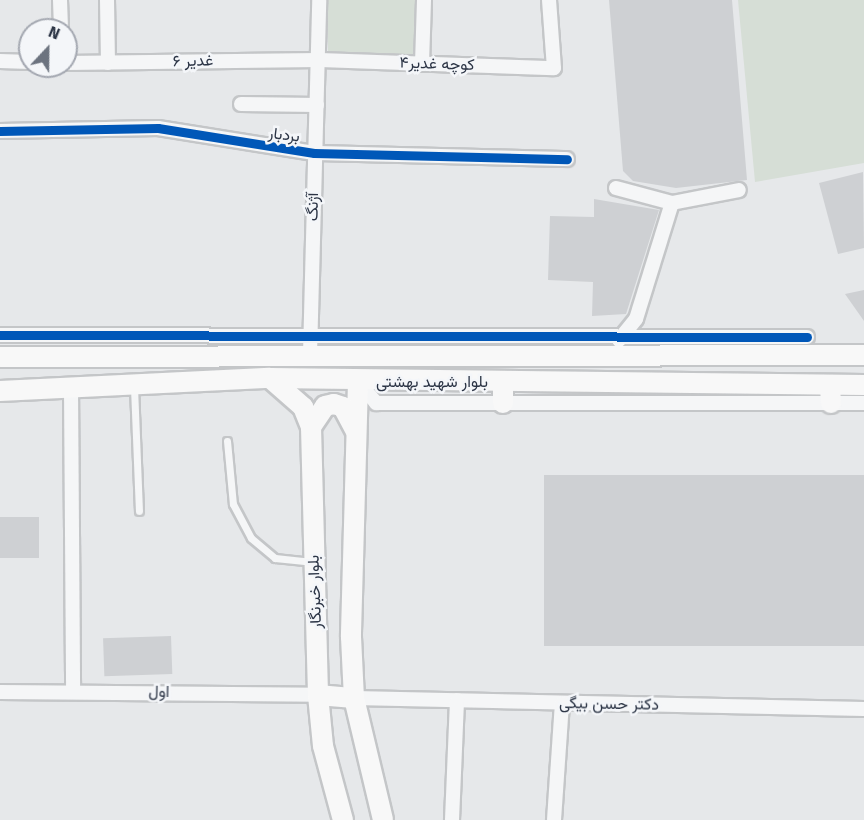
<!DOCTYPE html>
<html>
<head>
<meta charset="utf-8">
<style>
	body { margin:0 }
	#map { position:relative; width:864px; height:820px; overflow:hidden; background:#e6e8ea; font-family:"Fira Sans",Vazirmatn,sans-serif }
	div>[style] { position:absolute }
	.green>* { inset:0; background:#d6ded6; transform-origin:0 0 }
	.building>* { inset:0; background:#ced0d3; transform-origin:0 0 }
	.roads { filter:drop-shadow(2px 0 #c4c6c8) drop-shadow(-2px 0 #c4c6c8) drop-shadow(0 2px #c4c6c8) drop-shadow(0 -2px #c4c6c8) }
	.service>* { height:7px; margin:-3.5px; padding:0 3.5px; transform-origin:3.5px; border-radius:3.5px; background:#f5f6f7 }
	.minor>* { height:14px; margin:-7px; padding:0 7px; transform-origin:7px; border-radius:7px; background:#f5f6f7 }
	.secondary>* { height:20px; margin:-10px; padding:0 10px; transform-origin:10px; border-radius:10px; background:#f8f8f8 }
	.cycleway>* { height:9px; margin:-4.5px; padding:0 4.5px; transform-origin:4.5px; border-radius:4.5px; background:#0057b8 }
	span { translate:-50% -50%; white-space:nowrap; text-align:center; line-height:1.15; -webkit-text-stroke:5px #f4f6f9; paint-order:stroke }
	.street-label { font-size:16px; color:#2b3445 }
	.north { position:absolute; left:18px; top:18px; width:60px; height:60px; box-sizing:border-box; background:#f4f6f9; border:2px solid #a4a8b1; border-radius:50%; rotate:22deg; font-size:16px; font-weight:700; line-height:24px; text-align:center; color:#2b3445 }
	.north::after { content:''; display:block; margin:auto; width:21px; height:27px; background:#6c737f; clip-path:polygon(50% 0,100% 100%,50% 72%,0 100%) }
</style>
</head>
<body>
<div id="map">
	<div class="green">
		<div style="left:328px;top:0;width:89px;height:57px"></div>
		<div style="clip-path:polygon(738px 0,864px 0,864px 163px,755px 182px)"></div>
	</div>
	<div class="building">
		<div style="clip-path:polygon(609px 0,732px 0,747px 180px,676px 188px,633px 181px,623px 171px)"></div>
		<div style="clip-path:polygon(863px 172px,864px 248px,838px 254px,819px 183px)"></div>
		<div style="clip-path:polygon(594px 199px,659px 210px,626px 314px,592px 316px,593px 282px,548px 280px,550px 216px,594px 217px)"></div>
		<div style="clip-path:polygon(864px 290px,864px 321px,845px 294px)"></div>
		<div style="left:544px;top:475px;width:320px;height:171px"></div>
		<div style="left:0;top:517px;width:39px;height:41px"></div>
		<div style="left:171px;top:636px;width:38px;height:68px;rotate:88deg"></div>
	</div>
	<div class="roads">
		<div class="service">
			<div style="left:134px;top:387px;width:124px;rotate:87.7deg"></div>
			<div style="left:227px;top:441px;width:63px;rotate:84.6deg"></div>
			<div style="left:233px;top:504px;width:38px;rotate:62deg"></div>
			<div style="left:251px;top:538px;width:31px;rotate:40deg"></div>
			<div style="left:275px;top:558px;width:37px;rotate:6deg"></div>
		</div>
		<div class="minor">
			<div style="left:60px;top:0;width:30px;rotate:88deg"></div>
			<div style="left:107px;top:0;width:63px;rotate:89.1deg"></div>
			<div style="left:0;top:61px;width:30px;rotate:2deg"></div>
			<div style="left:66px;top:63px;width:254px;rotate:-0.7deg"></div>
			<div style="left:320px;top:60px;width:234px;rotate:2deg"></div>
			<div style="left:554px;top:68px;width:68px;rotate:-94.2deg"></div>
			<div style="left:422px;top:64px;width:64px;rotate:-88.2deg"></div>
			<div style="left:241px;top:104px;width:76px;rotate:0.8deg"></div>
			<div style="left:0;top:131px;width:158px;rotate:-1.1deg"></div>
			<div style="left:158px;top:128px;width:158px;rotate:9.1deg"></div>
			<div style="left:314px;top:153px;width:253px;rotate:1.4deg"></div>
			<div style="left:616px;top:188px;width:58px;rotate:15deg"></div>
			<div style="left:672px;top:203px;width:68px;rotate:-11deg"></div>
			<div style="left:0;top:335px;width:807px;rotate:0.14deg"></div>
			<div style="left:619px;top:340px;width:27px;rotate:-51deg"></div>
			<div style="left:636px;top:319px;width:121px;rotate:-72.8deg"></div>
			<div style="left:310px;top:354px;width:354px;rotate:-88.5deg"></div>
			<div style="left:358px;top:382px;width:28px;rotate:49deg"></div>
			<div style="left:376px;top:403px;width:488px"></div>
			<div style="left:71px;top:388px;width:302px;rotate:89.6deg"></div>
			<div style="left:0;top:692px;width:318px;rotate:0.5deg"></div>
			<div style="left:354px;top:698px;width:510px;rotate:1.24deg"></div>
			<div style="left:452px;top:820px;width:120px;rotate:-87.6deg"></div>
			<div style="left:554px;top:820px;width:117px;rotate:-86.1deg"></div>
		</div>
		<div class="secondary">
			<div style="left:0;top:357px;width:864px;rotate:-0.13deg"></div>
			<div style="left:270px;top:378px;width:44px;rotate:41.3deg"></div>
			<div style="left:303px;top:407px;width:22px;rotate:68deg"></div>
			<div style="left:311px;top:427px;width:268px;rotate:88.5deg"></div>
			<div style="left:318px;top:695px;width:51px;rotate:84.4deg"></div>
			<div style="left:323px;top:746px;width:77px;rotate:74.9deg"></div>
			<div style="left:358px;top:382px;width:255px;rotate:91.6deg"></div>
			<div style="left:351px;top:637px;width:61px;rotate:87.2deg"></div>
			<div style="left:354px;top:698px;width:125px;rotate:76.6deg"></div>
			<div style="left:503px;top:382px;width:21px;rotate:90deg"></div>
			<div style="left:830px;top:385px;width:18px;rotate:87deg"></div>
			<div style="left:0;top:391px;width:270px;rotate:-2.8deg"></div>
			<div style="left:270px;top:378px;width:594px;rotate:0.68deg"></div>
			<div style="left:311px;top:427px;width:25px;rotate:-56deg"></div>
			<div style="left:325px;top:406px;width:9px;rotate:-13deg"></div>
			<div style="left:334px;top:404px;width:9px;rotate:18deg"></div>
			<div style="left:343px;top:407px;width:26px;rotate:62deg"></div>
			<div style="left:318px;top:695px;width:36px;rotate:5deg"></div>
		</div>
	</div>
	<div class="cycleway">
		<div style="left:0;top:131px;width:158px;rotate:-1.1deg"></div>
		<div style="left:158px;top:128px;width:158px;rotate:9.1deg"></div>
		<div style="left:314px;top:153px;width:253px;rotate:1.4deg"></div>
		<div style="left:0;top:335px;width:807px;rotate:0.14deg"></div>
	</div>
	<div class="street-label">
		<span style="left:193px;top:61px;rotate:-1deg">غدیر ۶</span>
		<span style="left:437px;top:64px;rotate:2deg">کوچه غدیر۴</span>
		<span style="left:284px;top:135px;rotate:7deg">بردبار</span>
		<span style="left:313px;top:207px;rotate:-89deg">آژنگ</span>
		<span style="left:432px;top:382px">بلوار شهید بهشتی</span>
		<span style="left:315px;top:592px;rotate:-92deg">بلوار خبرنگار</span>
		<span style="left:159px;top:692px;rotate:1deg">اول</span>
		<span style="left:609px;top:704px;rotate:1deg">دکتر حسن بیگی</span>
	</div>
	<div class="north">N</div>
</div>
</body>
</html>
